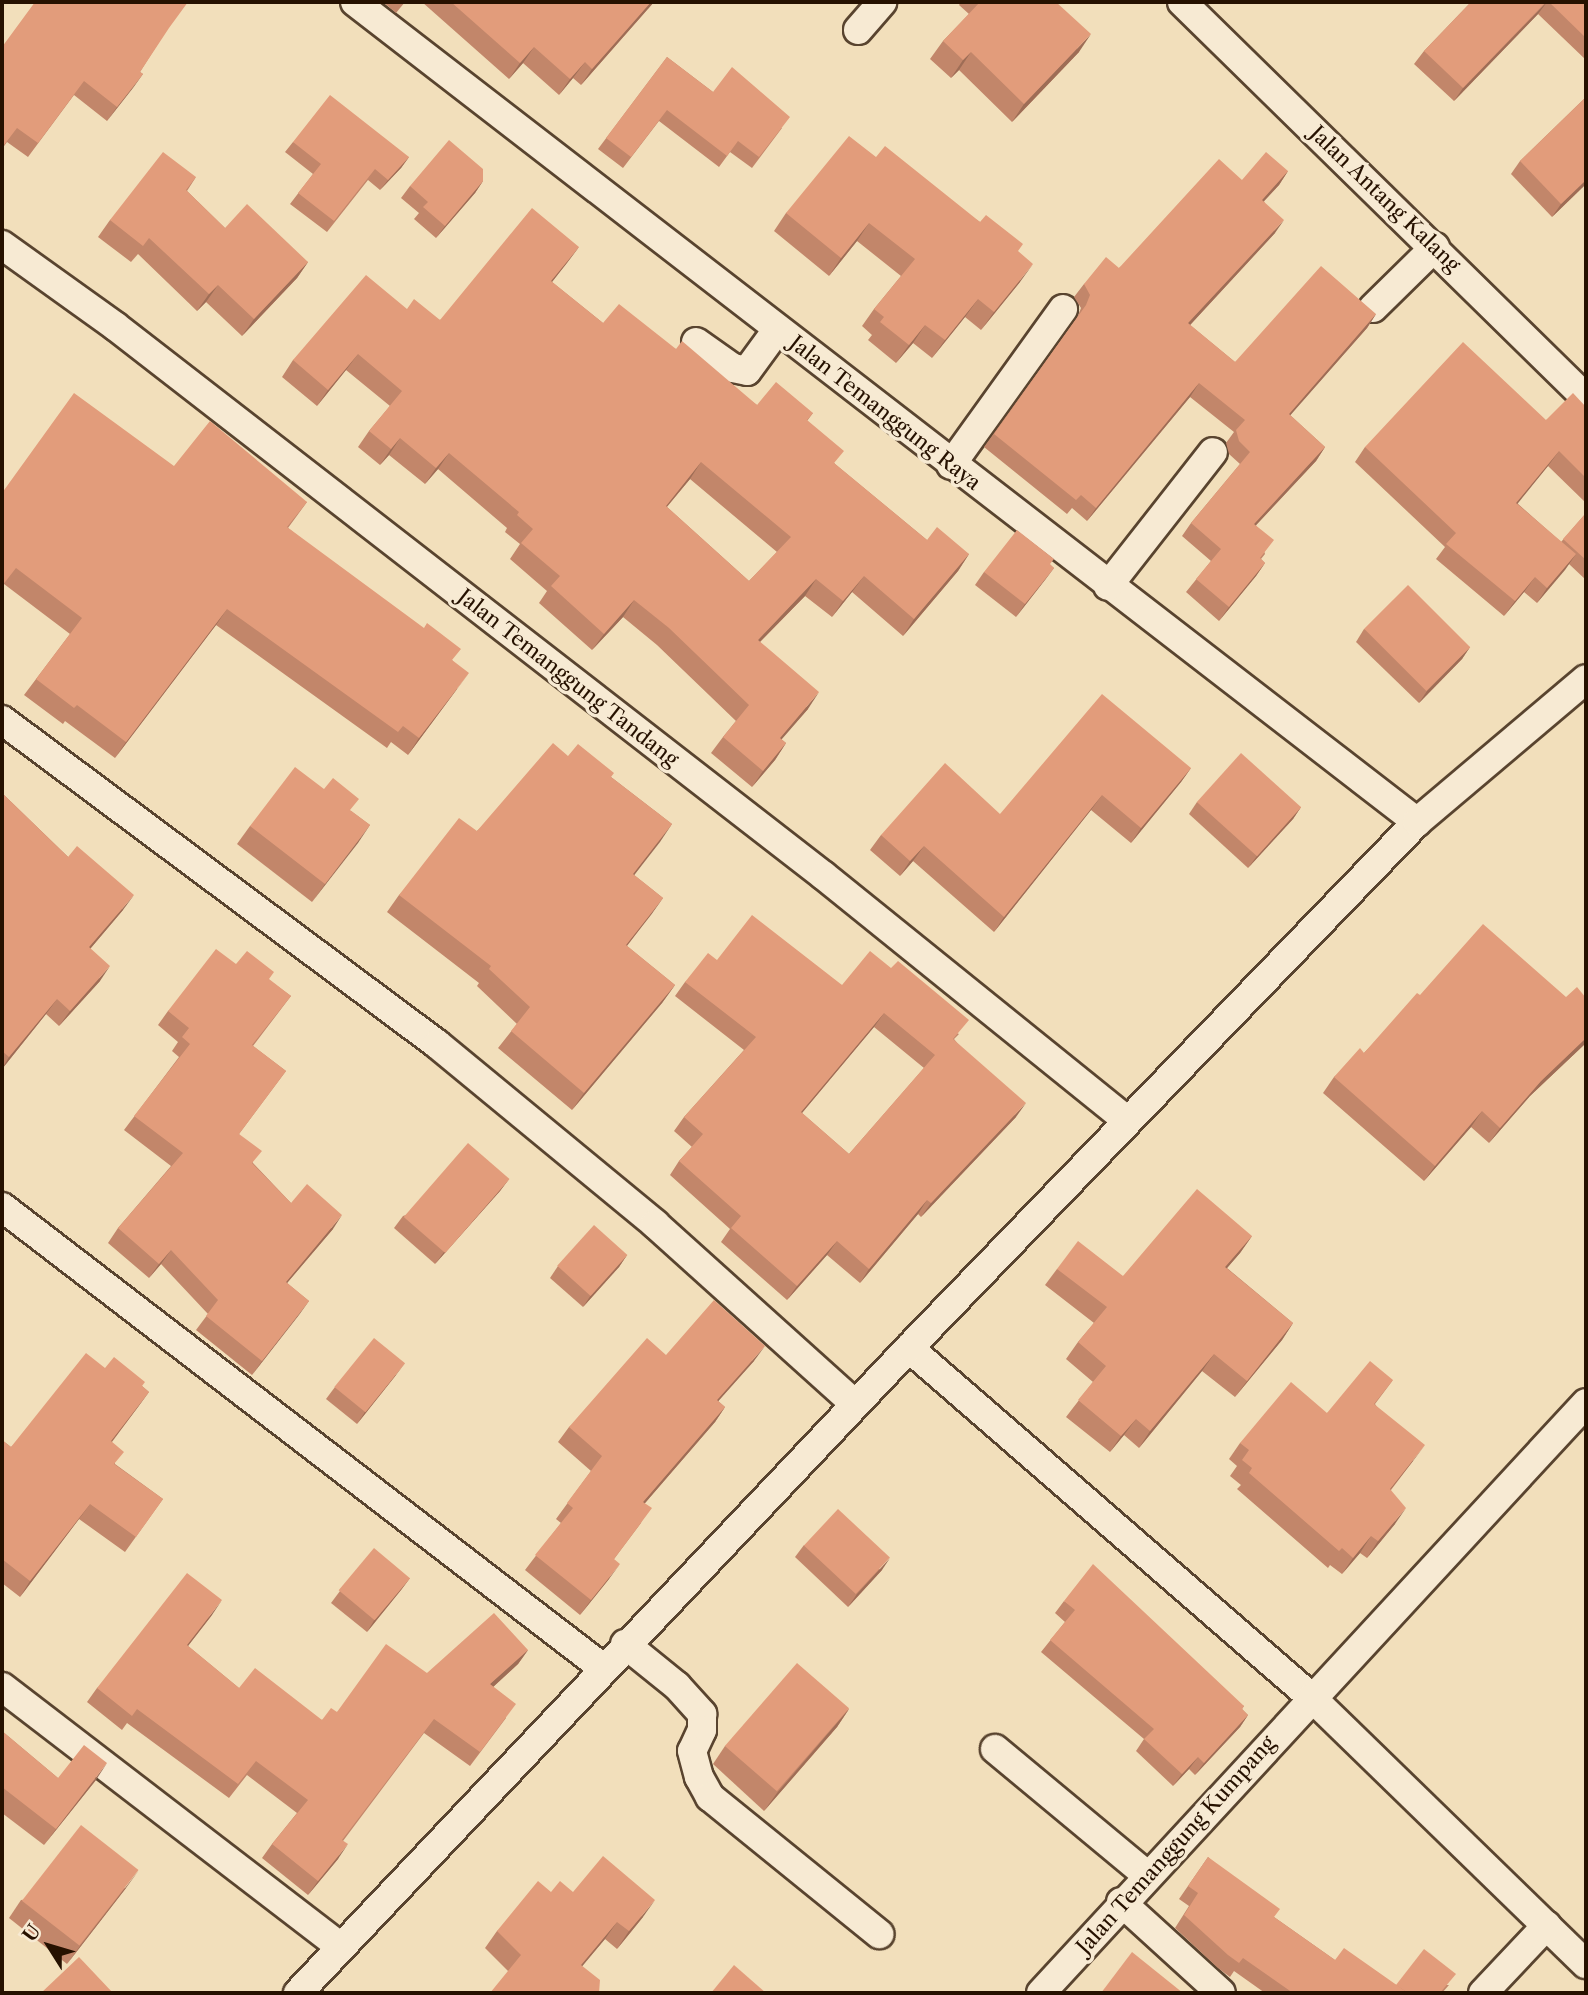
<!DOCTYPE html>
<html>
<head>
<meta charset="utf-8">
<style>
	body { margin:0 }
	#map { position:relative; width:1588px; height:1995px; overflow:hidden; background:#f2dfbb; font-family:"Libre Caslon Text",serif }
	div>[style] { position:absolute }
	.roads { filter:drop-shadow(2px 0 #59442f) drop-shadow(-2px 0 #59442f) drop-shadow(0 2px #59442f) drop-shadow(0 -2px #59442f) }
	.minor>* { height:28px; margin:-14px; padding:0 14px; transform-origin:14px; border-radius:14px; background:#f7ead3 }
	.wall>* { inset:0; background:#c2866a }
	.shaded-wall>* { inset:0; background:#9e6d56 }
	.building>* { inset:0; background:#e29c7b; transform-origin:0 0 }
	span { translate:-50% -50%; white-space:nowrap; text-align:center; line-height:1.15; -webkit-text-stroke:7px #f7ead3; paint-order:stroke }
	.street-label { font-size:21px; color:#261100 }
	.frame { position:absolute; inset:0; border:4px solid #261100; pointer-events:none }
	.north { position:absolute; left:14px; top:1911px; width:70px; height:70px; -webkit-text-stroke:5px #f7ead3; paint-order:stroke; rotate:307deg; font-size:19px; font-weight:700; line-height:28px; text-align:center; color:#261100 }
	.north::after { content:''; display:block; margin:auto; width:24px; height:32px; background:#261100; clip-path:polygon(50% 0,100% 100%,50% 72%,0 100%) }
</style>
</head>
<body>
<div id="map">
	<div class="roads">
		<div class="minor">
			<div style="left:355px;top:2px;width:1342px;rotate:37.67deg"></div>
			<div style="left:1182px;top:2px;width:566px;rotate:44.43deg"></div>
			<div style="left:858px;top:30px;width:37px;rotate:-49deg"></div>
			<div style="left:2px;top:245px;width:139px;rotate:35.6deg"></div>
			<div style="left:115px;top:326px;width:897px;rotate:37.8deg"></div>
			<div style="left:824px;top:876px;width:390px;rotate:38.9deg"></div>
			<div style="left:1373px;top:308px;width:87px;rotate:-44.5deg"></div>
			<div style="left:696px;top:342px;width:45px;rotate:35.1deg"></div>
			<div style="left:733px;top:368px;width:14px;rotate:12deg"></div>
			<div style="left:747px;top:371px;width:51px;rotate:-53.8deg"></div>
			<div style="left:951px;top:465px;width:192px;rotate:-54.3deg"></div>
			<div style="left:1108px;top:586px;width:170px;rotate:-51.9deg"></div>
			<div style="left:2px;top:720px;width:542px;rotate:36.68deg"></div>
			<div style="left:437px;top:1044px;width:283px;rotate:39.5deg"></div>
			<div style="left:655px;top:1224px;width:269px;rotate:42deg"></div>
			<div style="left:2px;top:1207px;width:757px;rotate:37.49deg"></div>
			<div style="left:909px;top:1348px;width:532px;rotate:40.96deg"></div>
			<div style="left:1311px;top:1697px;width:383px;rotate:44.2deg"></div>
			<div style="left:625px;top:1644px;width:67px;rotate:38.9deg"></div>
			<div style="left:677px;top:1686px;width:38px;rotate:48deg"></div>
			<div style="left:702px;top:1714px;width:16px;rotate:90deg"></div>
			<div style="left:702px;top:1730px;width:23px;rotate:115deg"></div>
			<div style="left:692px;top:1751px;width:27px;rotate:75deg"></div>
			<div style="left:699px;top:1777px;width:23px;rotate:61deg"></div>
			<div style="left:710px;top:1797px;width:218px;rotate:39deg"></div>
			<div style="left:2px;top:1687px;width:426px;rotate:37.5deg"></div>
			<div style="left:995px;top:1749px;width:197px;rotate:39.7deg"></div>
			<div style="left:1121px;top:1902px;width:135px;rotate:42.3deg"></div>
			<div style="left:298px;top:1993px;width:888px;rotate:-46.55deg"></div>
			<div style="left:909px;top:1348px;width:731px;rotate:-46deg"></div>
			<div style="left:1417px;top:822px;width:221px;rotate:-40.2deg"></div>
			<div style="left:1041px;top:1993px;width:803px;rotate:-47.27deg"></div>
			<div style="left:1483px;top:1993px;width:93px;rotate:-46.7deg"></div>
		</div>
	</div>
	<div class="wall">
		<div style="clip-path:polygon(383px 2px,405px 2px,396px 13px)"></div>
		<div style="clip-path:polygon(422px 2px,654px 2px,581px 85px,573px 78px,559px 95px,523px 63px,509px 79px)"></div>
		<div style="clip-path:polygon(961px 2px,1056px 2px,1079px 52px,1012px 122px,959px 70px,951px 78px,930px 59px,943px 41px,969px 14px,959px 5px)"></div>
		<div style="clip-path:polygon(1471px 2px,1586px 2px,1586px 60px,1538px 14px,1454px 101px,1414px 64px,1424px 51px)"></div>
		<div style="clip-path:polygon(164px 34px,140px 72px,143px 74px,107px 121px,74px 95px,28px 157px,7px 142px,2px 149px,2px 47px)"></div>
		<div style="clip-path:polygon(667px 57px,713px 92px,782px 128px,752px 168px,730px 152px,719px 167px,659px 121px,623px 168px,598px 149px)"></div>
		<div style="clip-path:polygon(1586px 97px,1586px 184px,1552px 217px,1511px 174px,1520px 161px)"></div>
		<div style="clip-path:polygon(293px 142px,409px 157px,401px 168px,380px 190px,368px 180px,327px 232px,290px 204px,313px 174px,285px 152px)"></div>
		<div style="clip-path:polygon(876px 157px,980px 222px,1018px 252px,1020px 282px,981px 330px,965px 317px,932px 358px,913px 343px,896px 363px,868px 340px,872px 335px,862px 326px,874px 309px,901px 276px,857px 241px,829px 276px,774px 231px,786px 213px)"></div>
		<div style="clip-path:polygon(1288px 171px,1279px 185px,1264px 201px,1275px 233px,1190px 325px,1235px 362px,1376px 314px,1367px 328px,1290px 415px,1325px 447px,1316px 461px,1256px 525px,1265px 554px,1261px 559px,1265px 563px,1256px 576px,1219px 621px,1186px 592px,1211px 561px,1182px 536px,1191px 523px,1240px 464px,1229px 454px,1226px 443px,1234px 432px,1190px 397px,1087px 521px,1072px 508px,1067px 514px,984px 447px,1077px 318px,1081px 308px,1074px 297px,1084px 284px,1119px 268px,1242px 180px)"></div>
		<div style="clip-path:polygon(196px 177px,187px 191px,225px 228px,308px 262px,297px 278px,242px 336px,206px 302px,197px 311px,138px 254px,131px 262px,98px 237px,110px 220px)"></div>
		<div style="clip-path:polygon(483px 181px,475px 193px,436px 238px,414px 219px,419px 213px,401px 198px,410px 186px)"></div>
		<div style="clip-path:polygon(evenodd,579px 247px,552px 282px,603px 323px,676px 349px,757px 405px,813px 413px,807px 421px,835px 464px,927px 540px,969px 554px,958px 571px,903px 636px,852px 592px,832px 617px,805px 596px,760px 642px,808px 709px,781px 739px,786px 743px,775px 760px,752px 787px,711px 753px,723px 737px,736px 721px,657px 645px,623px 617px,592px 650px,539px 603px,547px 591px,510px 559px,520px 544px,505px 532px,507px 528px,438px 469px,425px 484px,389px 455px,380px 465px,358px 447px,369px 431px,390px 406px,346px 370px,317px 406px,282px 377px,293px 360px,407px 309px,440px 320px,579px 247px,690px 479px,777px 552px,749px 581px,667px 507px,690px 479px)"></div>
		<div style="clip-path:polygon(1586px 407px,1586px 503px,1548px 466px,1517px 503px,1561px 542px,1586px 513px,1586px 580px,1569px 564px,1537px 603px,1524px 592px,1504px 616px,1436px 559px,1445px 547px,1355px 462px,1365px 447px,1546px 420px)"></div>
		<div style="clip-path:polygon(174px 466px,307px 502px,288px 528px,453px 661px,457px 689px,408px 755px,391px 742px,387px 748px,216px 625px,115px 758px,65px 721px,63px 724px,24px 695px,70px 634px,4px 584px,2px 493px)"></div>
		<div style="clip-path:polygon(1050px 565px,1054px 568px,1016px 617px,975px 585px,984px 572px)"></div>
		<div style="clip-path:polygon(1364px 629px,1470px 647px,1462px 659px,1419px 703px,1356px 642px)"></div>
		<div style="clip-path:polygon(568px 756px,611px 777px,672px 824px,634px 875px,663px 898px,627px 946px,675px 985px,662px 1003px,572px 1110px,498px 1048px,517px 1024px,477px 986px,479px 983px,387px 912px,399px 895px)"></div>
		<div style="clip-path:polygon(1191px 768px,1181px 782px,1131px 843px,1091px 810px,994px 932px,913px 861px,900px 876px,870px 850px,881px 835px,1000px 814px)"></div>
		<div style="clip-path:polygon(2px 793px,123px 910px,90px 949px,100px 981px,59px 1026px,46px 1014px,2px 1069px)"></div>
		<div style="clip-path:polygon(1197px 802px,1301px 807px,1293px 819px,1248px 868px,1189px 814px)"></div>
		<div style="clip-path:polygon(351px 811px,370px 825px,312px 902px,237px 844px,250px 826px)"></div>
		<div style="clip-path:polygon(evenodd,717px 960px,842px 985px,959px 1034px,954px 1039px,1016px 1117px,921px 1217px,918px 1214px,860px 1283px,827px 1255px,787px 1300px,721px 1242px,730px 1229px,670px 1175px,679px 1161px,692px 1147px,674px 1131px,684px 1117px,744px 1050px,675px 996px,685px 982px,717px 960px,874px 1027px,924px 1068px,849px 1154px,802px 1113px,874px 1027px)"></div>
		<div style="clip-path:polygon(236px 964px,269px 980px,291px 996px,253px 1046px,286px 1071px,239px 1134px,253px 1163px,291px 1203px,333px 1229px,287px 1283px,309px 1301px,252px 1375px,196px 1330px,208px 1314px,161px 1264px,149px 1278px,108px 1243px,118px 1228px,171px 1166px,124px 1130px,179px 1057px,172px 1051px,178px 1042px,158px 1025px,168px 1011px)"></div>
		<div style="clip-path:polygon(1420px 995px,1586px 998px,1586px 1043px,1530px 1096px,1489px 1143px,1471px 1127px,1424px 1181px,1323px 1093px,1334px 1077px,1364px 1053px)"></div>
		<div style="clip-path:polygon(509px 1179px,500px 1191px,435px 1264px,394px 1228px,403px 1216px)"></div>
		<div style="clip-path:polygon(1252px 1236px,1240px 1253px,1227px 1268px,1293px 1323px,1282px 1340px,1235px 1397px,1202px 1371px,1139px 1448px,1124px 1435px,1110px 1452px,1066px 1417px,1093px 1382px,1066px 1359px,1078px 1342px,1094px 1323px,1045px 1285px,1057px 1269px,1123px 1276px)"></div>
		<div style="clip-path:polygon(627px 1255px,619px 1267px,583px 1307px,550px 1278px,558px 1266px)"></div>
		<div style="clip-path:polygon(666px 1355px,754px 1361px,718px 1401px,725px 1407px,715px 1422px,645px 1503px,641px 1523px,614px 1559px,609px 1579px,580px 1615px,525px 1570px,561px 1523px,556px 1519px,591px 1471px,558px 1442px,569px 1427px)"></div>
		<div style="clip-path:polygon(105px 1368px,142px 1386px,149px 1392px,112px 1442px,115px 1464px,163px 1499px,125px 1552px,79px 1519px,20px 1597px,2px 1583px,2px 1440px,11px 1447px)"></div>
		<div style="clip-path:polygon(396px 1375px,357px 1424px,326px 1399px,335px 1387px)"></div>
		<div style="clip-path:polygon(1393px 1380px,1375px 1404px,1413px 1461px,1391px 1490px,1395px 1524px,1367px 1558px,1360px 1553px,1342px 1574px,1330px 1565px,1328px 1568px,1237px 1489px,1241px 1485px,1230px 1476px,1237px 1466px,1229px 1459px,1240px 1443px,1327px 1413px)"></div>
		<div style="clip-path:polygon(804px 1545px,882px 1570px,848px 1607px,795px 1557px)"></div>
		<div style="clip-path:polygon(410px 1578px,401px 1590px,367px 1632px,331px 1603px,340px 1591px)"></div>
		<div style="clip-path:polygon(1064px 1601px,1244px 1706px,1242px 1709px,1248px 1715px,1240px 1727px,1195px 1775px,1189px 1769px,1173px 1786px,1136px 1751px,1144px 1739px,1041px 1652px,1065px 1622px,1055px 1613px)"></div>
		<div style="clip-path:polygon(212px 1615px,188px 1646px,239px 1688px,322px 1720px,337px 1712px,427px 1673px,528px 1650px,518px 1664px,493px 1687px,506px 1718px,470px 1766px,424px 1733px,343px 1841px,338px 1859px,308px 1895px,262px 1858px,272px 1844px,297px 1813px,247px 1775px,229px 1798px,127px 1723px,122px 1730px,87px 1702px,97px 1688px)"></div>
		<div style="clip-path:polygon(849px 1709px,837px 1727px,764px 1811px,713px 1764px,725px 1746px)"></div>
		<div style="clip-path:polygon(2px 1731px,58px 1778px,96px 1780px,44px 1845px,2px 1813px)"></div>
		<div style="clip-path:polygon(1208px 1857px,1274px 1917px,1335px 1960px,1396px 1985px,1449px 1985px,1442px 1993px,1265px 1993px,1234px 1971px,1230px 1977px,1218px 1968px,1175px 1928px,1189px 1906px,1179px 1899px)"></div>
		<div style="clip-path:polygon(126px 1888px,67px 1964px,9px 1918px,21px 1900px)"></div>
		<div style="clip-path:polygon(551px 1892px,573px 1892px,643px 1917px,617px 1949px,605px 1939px,582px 1966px,508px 1971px,485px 1948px,497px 1931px)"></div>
	</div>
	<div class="shaded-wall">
		<div style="clip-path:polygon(651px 2px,654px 2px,581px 85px,592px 69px)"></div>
		<div style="clip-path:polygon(1547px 2px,1538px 14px,1454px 101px,1463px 88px)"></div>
		<div style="clip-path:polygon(1091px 34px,1079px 52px,1012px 122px,1024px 104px)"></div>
		<div style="clip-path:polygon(534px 47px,523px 63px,509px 79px,520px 63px)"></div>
		<div style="clip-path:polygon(971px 52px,959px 70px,951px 78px,963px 60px)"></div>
		<div style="clip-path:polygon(585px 62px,573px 78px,559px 95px,570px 79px)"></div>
		<div style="clip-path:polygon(143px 74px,133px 88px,107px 121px,117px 107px)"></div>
		<div style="clip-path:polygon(409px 157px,401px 168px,380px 190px,388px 180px)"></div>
		<div style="clip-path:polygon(1288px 171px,1279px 185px,1253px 213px,1262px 200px)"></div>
		<div style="clip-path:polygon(1586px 180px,1586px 184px,1552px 217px,1561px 204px)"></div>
		<div style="clip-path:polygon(483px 181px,475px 193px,436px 238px,445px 226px)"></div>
		<div style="clip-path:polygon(1284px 220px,1275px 233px,1179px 337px,1188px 323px)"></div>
		<div style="clip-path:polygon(869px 223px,857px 241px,829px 276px,841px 258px)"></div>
		<div style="clip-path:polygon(579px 247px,567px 263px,540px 297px,551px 281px)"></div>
		<div style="clip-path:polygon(308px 262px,297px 278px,242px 336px,254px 319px)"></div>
		<div style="clip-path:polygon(1033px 264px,1020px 282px,981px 330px,994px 312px)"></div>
		<div style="clip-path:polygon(218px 285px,206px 302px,197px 311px,209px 294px)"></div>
		<div style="clip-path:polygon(978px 299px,965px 317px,932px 358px,945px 340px)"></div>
		<div style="clip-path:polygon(1376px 314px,1367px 328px,1280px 427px,1289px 414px)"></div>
		<div style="clip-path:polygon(925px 325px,913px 343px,896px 363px,909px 345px)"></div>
		<div style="clip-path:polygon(358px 354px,346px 370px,317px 406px,328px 390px)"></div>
		<div style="clip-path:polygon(1199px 383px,1190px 397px,1087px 521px,1096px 508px)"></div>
		<div style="clip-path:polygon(400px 438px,389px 455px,380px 465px,391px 449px)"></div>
		<div style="clip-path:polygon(1325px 447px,1316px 461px,1245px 537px,1254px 524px)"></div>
		<div style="clip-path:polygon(1559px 451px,1548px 466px,1506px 518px,1516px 503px)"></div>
		<div style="clip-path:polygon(449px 453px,438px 469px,425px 484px,436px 468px)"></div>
		<div style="clip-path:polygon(701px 462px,690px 479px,654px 522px,666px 506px)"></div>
		<div style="clip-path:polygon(969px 554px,958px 571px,903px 636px,914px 619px)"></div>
		<div style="clip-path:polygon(1576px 554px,1565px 570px,1537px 603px,1547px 588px)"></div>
		<div style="clip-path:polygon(1265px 563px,1256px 576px,1219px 621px,1229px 607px)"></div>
		<div style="clip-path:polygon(1054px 568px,1045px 580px,1016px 617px,1025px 604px)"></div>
		<div style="clip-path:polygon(864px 576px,852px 592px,832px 617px,843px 601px)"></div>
		<div style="clip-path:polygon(1535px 577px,1524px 592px,1504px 616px,1515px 601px)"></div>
		<div style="clip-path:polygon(816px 579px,805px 596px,746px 656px,758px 640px)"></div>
		<div style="clip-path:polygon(634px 600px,623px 617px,592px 650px,604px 634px)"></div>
		<div style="clip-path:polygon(227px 609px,216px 625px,115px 758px,126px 742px)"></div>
		<div style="clip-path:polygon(1470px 647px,1462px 659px,1419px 703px,1427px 691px)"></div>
		<div style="clip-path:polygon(469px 673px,457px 689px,408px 755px,419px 738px)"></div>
		<div style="clip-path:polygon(819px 692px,808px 709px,768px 755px,780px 738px)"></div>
		<div style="clip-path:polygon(786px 743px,775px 760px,752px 787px,763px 771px)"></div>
		<div style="clip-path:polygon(1191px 768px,1181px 782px,1131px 843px,1141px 828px)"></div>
		<div style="clip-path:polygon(1102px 795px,1091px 810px,994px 932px,1004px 917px)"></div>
		<div style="clip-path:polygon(1301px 807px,1293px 819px,1248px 868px,1257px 856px)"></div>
		<div style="clip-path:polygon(672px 824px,660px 842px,621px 892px,633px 874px)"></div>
		<div style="clip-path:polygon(370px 825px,358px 843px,312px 902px,325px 884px)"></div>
		<div style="clip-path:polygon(924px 846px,913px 861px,900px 876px,910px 861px)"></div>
		<div style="clip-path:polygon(134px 895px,123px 910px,79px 962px,89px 947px)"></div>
		<div style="clip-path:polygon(663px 898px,651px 915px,614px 962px,626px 945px)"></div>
		<div style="clip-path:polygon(110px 966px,100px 981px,59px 1026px,70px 1011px)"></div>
		<div style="clip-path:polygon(675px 985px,662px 1003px,572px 1110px,584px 1093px)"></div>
		<div style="clip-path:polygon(57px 999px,46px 1014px,2px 1069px,9px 1057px)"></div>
		<div style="clip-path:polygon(884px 1013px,874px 1027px,791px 1126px,801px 1112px)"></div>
		<div style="clip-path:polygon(1586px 1038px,1586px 1043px,1530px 1096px,1489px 1143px,1500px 1128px,1541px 1081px)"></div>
		<div style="clip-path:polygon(1026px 1103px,1016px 1117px,921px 1217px,931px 1203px)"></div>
		<div style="clip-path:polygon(1482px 1111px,1471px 1127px,1424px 1181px,1435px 1166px)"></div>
		<div style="clip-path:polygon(509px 1179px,500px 1191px,435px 1264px,444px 1252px)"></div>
		<div style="clip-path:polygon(927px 1200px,918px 1214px,860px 1283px,869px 1269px)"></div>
		<div style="clip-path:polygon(342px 1215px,333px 1229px,276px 1296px,286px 1282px)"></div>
		<div style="clip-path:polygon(1252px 1236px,1240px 1253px,1214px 1283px,1225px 1267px)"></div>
		<div style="clip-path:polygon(837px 1241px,827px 1255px,787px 1300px,797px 1286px)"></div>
		<div style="clip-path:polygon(171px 1250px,161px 1264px,149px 1278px,159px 1264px)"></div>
		<div style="clip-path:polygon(627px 1255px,619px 1267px,583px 1307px,591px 1295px)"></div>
		<div style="clip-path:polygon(309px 1301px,299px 1315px,252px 1375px,262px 1361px)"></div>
		<div style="clip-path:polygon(1293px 1323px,1282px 1340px,1235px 1397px,1247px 1381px)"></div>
		<div style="clip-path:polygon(765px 1346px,754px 1361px,706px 1415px,717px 1400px)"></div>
		<div style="clip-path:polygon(1214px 1354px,1202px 1371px,1139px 1448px,1150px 1431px)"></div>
		<div style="clip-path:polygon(405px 1363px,396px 1375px,357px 1424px,365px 1412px)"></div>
		<div style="clip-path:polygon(149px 1392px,138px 1407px,100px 1457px,111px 1441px)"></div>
		<div style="clip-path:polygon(725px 1407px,715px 1422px,633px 1517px,643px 1502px)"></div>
		<div style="clip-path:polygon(1136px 1419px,1124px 1435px,1110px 1452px,1121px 1436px)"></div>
		<div style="clip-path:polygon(1425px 1445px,1413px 1461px,1378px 1505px,1390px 1489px)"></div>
		<div style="clip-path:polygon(90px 1504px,79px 1519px,20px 1597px,30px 1581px)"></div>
		<div style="clip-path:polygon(1406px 1508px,1395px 1524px,1367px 1558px,1378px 1541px)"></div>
		<div style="clip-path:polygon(1371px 1536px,1360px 1553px,1342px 1574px,1353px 1558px)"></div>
		<div style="clip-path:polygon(890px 1558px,882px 1570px,848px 1607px,857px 1594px)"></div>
		<div style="clip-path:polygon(620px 1564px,609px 1579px,580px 1615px,591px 1600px)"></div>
		<div style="clip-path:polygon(410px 1578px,401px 1590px,367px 1632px,375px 1619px)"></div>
		<div style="clip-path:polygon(222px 1600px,212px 1615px,177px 1660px,187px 1645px)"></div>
		<div style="clip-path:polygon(528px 1650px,518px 1664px,480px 1699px,490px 1684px)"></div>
		<div style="clip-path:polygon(849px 1709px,837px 1727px,764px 1811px,777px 1793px)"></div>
		<div style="clip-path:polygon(1248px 1715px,1240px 1727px,1195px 1775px,1204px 1763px)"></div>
		<div style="clip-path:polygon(1198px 1757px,1189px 1769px,1173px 1786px,1182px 1774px)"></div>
		<div style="clip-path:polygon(107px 1763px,96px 1780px,44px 1845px,56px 1829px)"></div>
		<div style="clip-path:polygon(348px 1844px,338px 1859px,308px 1895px,318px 1881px)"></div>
		<div style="clip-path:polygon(139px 1870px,126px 1888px,67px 1964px,80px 1946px)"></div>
		<div style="clip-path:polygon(655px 1900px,643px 1917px,617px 1949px,629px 1931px)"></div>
		<div style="clip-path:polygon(617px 1922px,605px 1939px,569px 1982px,581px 1965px)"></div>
	</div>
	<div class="building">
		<div style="clip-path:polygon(35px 2px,188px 2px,169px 28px,140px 72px,143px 74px,117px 107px,84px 81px,38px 143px,17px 128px,4px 145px,2px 143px,2px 47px)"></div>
		<div style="clip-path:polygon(451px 2px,651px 2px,592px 69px,585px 62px,570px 79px,534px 47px,520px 63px)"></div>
		<div style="clip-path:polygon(980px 2px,1056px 2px,1091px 34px,1024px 104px,971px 52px,963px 60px,943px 41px)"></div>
		<div style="clip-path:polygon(1471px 2px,1546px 2px,1463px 88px,1424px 51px)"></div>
		<div style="clip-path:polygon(1549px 2px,1586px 2px,1586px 38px)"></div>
		<div style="clip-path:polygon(667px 57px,713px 92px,732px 67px,790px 117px,759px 157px,738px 141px,727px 156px,667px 110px,631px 157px,606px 138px)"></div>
		<div style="clip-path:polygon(330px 95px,409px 157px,388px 180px,375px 169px,334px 221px,298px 193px,321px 164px,293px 142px)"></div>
		<div style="clip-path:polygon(1586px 97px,1586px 180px,1561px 204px,1520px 161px)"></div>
		<div style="clip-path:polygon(849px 136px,876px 157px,885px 146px,980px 222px,986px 215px,1023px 244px,1018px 251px,1033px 264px,994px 312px,978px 299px,945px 340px,925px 325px,909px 345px,880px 322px,884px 317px,874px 309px,915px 259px,869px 223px,841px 258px,786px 213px)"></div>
		<div style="clip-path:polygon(449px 140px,483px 169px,483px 181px,445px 226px,423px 207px,428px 202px,410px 186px)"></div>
		<div style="clip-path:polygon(163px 152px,196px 177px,186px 190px,225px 228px,247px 204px,308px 262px,254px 319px,218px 285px,209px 294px,149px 238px,143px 246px,110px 220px)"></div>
		<div style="clip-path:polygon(1266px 152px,1288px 171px,1262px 200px,1284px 220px,1188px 323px,1235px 362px,1321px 266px,1376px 314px,1289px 414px,1325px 447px,1254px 524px,1274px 540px,1260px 558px,1265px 563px,1229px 607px,1196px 579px,1221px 549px,1191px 523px,1250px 452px,1239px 441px,1236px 430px,1245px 420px,1199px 383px,1096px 508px,1081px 495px,1076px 500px,994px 434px,1086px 305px,1090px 295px,1084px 284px,1106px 257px,1119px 268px,1219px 159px,1242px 180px)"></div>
		<div style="clip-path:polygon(evenodd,532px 208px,579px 247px,551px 281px,603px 323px,619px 304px,676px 349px,682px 341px,757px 405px,776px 382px,813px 413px,807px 420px,844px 451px,834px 463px,927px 540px,937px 527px,969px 554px,914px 619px,864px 576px,843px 601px,816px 579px,758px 640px,819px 692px,780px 738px,786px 743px,763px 771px,723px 737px,749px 705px,669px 628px,634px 600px,604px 634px,551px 586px,560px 576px,521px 543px,533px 529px,517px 515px,519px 512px,449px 453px,436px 468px,400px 438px,391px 449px,369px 431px,402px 391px,358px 354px,328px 390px,293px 360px,366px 275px,407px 309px,414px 299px,440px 320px,532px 208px,701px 462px,791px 537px,749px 581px,666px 506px,701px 462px)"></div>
		<div style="clip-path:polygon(1463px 342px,1546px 420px,1573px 393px,1586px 407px,1586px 478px,1559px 451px,1516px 503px,1576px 554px,1547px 588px,1535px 577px,1515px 601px,1446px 544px,1456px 533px,1365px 447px)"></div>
		<div style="clip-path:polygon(74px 393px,174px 466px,210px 421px,307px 502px,287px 527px,424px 628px,427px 623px,461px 649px,452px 660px,469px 673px,419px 738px,403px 726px,398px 732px,227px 609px,126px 742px,77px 705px,74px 708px,36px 679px,82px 618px,16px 568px,2px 586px,2px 493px)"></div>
		<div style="clip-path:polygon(1586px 513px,1586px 560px,1563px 539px)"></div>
		<div style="clip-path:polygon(1017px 530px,1054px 559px,1050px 564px,1054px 568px,1025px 604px,984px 572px)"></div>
		<div style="left:1408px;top:585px;width:88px;height:62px;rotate:45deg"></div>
		<div style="clip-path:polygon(1102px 694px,1191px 768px,1141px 828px,1102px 795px,1004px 917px,924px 846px,910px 861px,881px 835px,945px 763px,1000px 814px)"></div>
		<div style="clip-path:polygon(553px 743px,568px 756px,578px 744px,614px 773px,611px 777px,672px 824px,633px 874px,663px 898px,626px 945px,675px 985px,584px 1093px,511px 1031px,530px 1007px,489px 969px,491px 966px,399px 895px,459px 818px,477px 831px)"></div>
		<div style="left:1241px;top:753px;width:81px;height:66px;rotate:42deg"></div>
		<div style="clip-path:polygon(295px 767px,324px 789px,333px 778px,359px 799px,350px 810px,370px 825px,325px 884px,250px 826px)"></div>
		<div style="clip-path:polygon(2px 793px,68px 857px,77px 846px,134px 895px,89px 947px,110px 966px,70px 1011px,57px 999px,9px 1057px,2px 1051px)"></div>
		<div style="clip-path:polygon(evenodd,752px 915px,842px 985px,870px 951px,891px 968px,898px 961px,969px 1020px,953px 1039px,1026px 1103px,931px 1203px,927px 1200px,869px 1269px,837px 1241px,797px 1286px,731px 1228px,741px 1216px,679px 1161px,703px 1134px,684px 1117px,756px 1037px,685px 982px,708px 953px,717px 960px,752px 915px,884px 1013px,935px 1055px,849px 1154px,801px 1112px,884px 1013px)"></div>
		<div style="clip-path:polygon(1483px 924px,1566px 997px,1577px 987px,1586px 998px,1586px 1038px,1541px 1081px,1500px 1128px,1482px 1111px,1435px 1166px,1334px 1077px,1360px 1048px,1364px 1053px,1417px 993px,1420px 995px)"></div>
		<div style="clip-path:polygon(216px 949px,236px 964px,247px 951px,274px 972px,269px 979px,291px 996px,252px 1045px,286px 1071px,239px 1134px,262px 1151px,252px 1163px,291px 1203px,307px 1184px,342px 1215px,286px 1282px,309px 1301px,262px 1361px,206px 1316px,218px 1300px,171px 1250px,159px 1264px,118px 1228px,183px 1153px,134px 1116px,190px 1044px,182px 1037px,189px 1028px,168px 1011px)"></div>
		<div style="left:468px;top:1143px;width:55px;height:98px;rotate:41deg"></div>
		<div style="clip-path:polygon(1197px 1189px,1252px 1236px,1225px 1267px,1293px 1323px,1247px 1381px,1214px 1354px,1150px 1431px,1136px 1419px,1121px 1436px,1078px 1400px,1106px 1366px,1078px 1342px,1107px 1307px,1057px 1269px,1078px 1241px,1123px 1276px)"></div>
		<div style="left:594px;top:1225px;width:45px;height:55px;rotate:42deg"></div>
		<div style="clip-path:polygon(714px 1300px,765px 1346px,717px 1400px,725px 1407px,643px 1502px,652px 1508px,614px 1559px,620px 1564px,591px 1600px,535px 1555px,573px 1508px,567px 1503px,602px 1456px,569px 1427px,647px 1338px,666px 1355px)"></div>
		<div style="left:374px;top:1338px;width:40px;height:63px;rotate:39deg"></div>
		<div style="clip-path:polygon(86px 1353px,105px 1368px,114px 1357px,145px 1382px,142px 1386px,149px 1392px,111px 1441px,124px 1452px,114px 1464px,163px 1499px,136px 1537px,90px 1504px,30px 1581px,2px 1559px,2px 1440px,11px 1447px)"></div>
		<div style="clip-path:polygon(1370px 1361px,1393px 1380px,1374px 1404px,1425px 1445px,1390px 1489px,1406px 1508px,1378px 1541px,1371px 1536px,1353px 1558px,1342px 1548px,1339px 1551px,1249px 1473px,1252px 1468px,1242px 1460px,1249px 1450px,1240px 1443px,1291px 1382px,1327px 1413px)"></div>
		<div style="left:838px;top:1509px;width:71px;height:50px;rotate:43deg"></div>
		<div style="left:374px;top:1548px;width:47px;height:55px;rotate:40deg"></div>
		<div style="clip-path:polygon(1093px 1564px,1244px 1706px,1242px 1709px,1248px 1715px,1204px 1763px,1198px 1757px,1182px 1774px,1144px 1739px,1154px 1729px,1050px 1640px,1075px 1610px,1064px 1601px)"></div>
		<div style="clip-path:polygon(187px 1573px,222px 1600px,187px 1645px,239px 1688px,255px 1668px,322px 1720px,331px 1708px,337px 1712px,386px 1644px,427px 1673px,494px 1613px,528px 1650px,490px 1684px,516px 1704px,480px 1752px,434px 1719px,342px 1840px,348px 1844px,318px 1881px,272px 1844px,308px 1800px,256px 1761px,238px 1784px,137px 1709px,132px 1716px,97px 1688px)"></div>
		<div style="left:797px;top:1663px;width:69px;height:110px;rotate:41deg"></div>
		<div style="clip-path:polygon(2px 1731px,58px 1778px,84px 1745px,107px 1763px,56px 1829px,2px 1787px)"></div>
		<div style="left:81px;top:1825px;width:73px;height:96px;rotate:38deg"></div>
		<div style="clip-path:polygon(603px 1856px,655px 1900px,629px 1931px,617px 1922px,581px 1965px,600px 1980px,599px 1993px,490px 1993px,521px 1955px,497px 1931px,538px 1881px,551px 1892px,560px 1881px,573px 1892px)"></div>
		<div style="clip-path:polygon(1208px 1857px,1280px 1909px,1274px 1917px,1335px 1960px,1344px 1948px,1408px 1993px,1293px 1993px,1243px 1958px,1239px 1963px,1228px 1955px,1184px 1915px,1198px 1893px,1188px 1886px)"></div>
		<div style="clip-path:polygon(1424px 1949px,1456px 1974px,1440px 1993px,1408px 1993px,1396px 1985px)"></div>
		<div style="clip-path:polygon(1132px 1952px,1183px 1993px,1101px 1993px)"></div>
		<div style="clip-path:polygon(79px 1957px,113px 1993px,41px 1993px)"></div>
		<div style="clip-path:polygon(734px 1965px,766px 1993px,711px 1993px)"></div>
	</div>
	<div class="street-label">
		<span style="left:1385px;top:199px;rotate:44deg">Jalan Antang Kalang</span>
		<span style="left:885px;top:413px;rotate:38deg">Jalan Temanggung Raya</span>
		<span style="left:568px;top:678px;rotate:38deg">Jalan Temanggung Tandang</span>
		<span style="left:1176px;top:1845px;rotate:-48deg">Jalan Temanggung Kumpang</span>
	</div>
	<div class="frame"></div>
	<div class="north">U</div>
</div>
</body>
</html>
